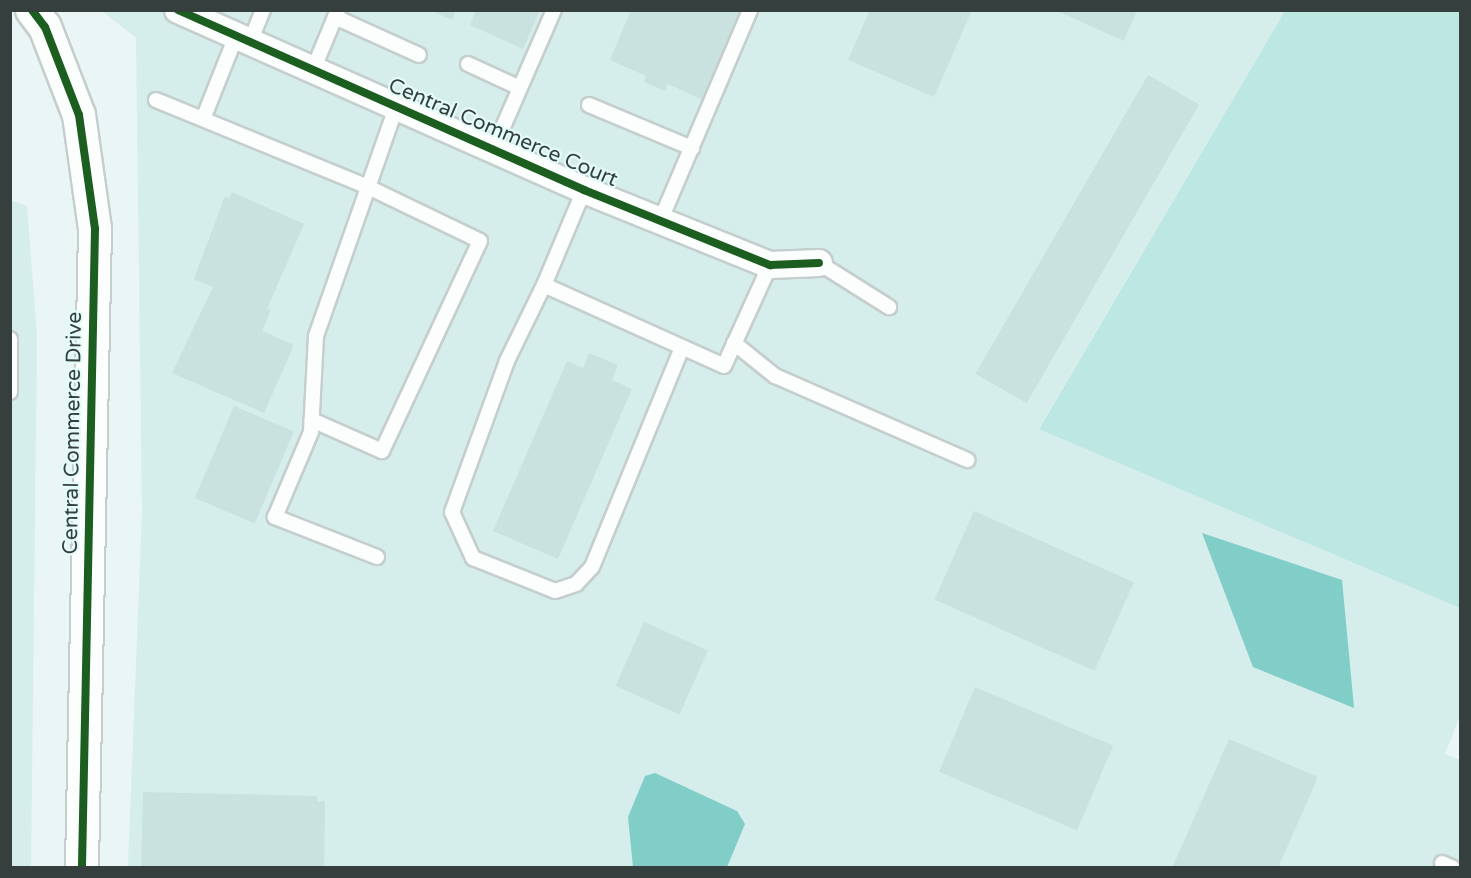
<!DOCTYPE html>
<html>
<head>
<meta charset="utf-8">
<style>
	body { margin:0 }
	#map { position:relative; width:1471px; height:878px; overflow:hidden; background:#e9f6f5; font-family:"Varela Round",sans-serif }
	div>[style] { position:absolute }
	.built>* { inset:0; background:#d5edeb }
	.green>* { inset:0; background:#bce7e2 }
	.water>* { inset:0; background:#81cdc8 }
	.building>* { inset:0; background:#c9e2e0; transform-origin:0 0 }
	.roads { filter:drop-shadow(2px 0 #c4cecd) drop-shadow(-2px 0 #c4cecd) drop-shadow(0 2px #c4cecd) drop-shadow(0 -2px #c4cecd) }
	.service>* { height:14px; margin:-7px; padding:0 7px; transform-origin:7px; border-radius:7px; background:#fcfefe }
	.minor>* { height:26px; margin:-13px; padding:0 13px; transform-origin:13px; border-radius:13px; background:#fcfefe }
	.tertiary>* { height:32px; margin:-16px; padding:0 16px; transform-origin:16px; border-radius:16px; background:#fcfefe }
	.cycleway>* { height:8px; margin:-4px; padding:0 4px; transform-origin:4px; border-radius:4px; background:#1b5e20 }
	span { translate:-50% -50%; white-space:nowrap; text-align:center; line-height:1.15; -webkit-text-stroke:4.5px #e3fcf9; paint-order:stroke }
	.street-label { font-size:21px; color:#353f3e }
	.frame { position:absolute; inset:0; border:12px solid #353f3e; pointer-events:none }
</style>
</head>
<body>
<div id="map">
	<div class="built">
		<div style="clip-path:polygon(102px 11px,1285px 11px,1039px 428px,1460px 608px,1460px 716px,1445px 754px,1460px 760px,1460px 867px,128px 867px,142px 511px,136px 38px)"></div>
		<div style="clip-path:polygon(10px 200px,27px 206px,37px 336px,31px 868px,10px 867px)"></div>
	</div>
	<div class="green">
		<div style="clip-path:polygon(1285px 11px,1460px 11px,1460px 608px,1039px 429px)"></div>
	</div>
	<div class="water">
		<div style="clip-path:polygon(1202px 533px,1342px 580px,1354px 708px,1253px 667px)"></div>
		<div style="clip-path:polygon(655px 773px,737px 811px,745px 824px,727px 867px,633px 867px,628px 817px,645px 776px)"></div>
	</div>
	<div class="building">
		<div style="clip-path:polygon(430px 10px,456px 10px,452px 20px)"></div>
		<div style="clip-path:polygon(476px 10px,540px 10px,523px 49px,470px 25px)"></div>
		<div style="clip-path:polygon(631px 10px,742px 10px,703px 100px,668px 84px,665px 91px,644px 82px,646px 76px,610px 60px)"></div>
		<div style="clip-path:polygon(870px 10px,972px 10px,934px 97px,848px 60px)"></div>
		<div style="clip-path:polygon(1055px 10px,1137px 10px,1124px 41px)"></div>
		<div style="left:1148px;top:75px;width:59px;height:345px;rotate:30deg"></div>
		<div style="clip-path:polygon(232px 192px,304px 224px,267px 309px,271px 310px,262px 331px,294px 345px,264px 413px,172px 373px,213px 287px,194px 279px,225px 196px,229px 198px)"></div>
		<div style="clip-path:polygon(589px 353px,618px 365px,612px 380px,632px 389px,558px 559px,493px 531px,567px 361px,583px 368px)"></div>
		<div style="left:234px;top:406px;width:65px;height:100px;rotate:23deg"></div>
		<div style="left:974px;top:511px;width:175px;height:97px;rotate:24deg"></div>
		<div style="left:644px;top:622px;width:70px;height:70px;rotate:24deg"></div>
		<div style="left:975px;top:687px;width:150px;height:92px;rotate:23deg"></div>
		<div style="clip-path:polygon(1229px 739px,1318px 777px,1278px 868px,1172px 868px)"></div>
		<div style="clip-path:polygon(143px 792px,317px 796px,317px 802px,325px 801px,324px 868px,141px 868px)"></div>
	</div>
	<div class="roads">
		<div class="service">
			<div style="left:335px;top:17px;width:92px;rotate:24.3deg"></div>
			<div style="left:250px;top:42px;width:35px;rotate:-68deg"></div>
			<div style="left:468px;top:64px;width:57px;rotate:24.8deg"></div>
			<div style="left:313px;top:70px;width:65px;rotate:-67.4deg"></div>
			<div style="left:156px;top:100px;width:229px;rotate:22.3deg"></div>
			<div style="left:368px;top:187px;width:124px;rotate:25.7deg"></div>
			<div style="left:480px;top:241px;width:232px;rotate:115deg"></div>
			<div style="left:382px;top:451px;width:77px;rotate:-156.1deg"></div>
			<div style="left:589px;top:105px;width:112px;rotate:22.7deg"></div>
			<div style="left:203px;top:119px;width:89px;rotate:-68.3deg"></div>
			<div style="left:493px;top:150px;width:153px;rotate:-66.5deg"></div>
			<div style="left:584px;top:190px;width:103px;rotate:112.8deg"></div>
			<div style="left:544px;top:285px;width:197px;rotate:24.2deg"></div>
			<div style="left:724px;top:366px;width:111px;rotate:-65.5deg"></div>
			<div style="left:661px;top:219px;width:227px;rotate:-66.9deg"></div>
			<div style="left:819px;top:263px;width:83px;rotate:32.2deg"></div>
			<div style="left:544px;top:285px;width:85px;rotate:116deg"></div>
			<div style="left:507px;top:361px;width:161px;rotate:110deg"></div>
			<div style="left:452px;top:512px;width:51px;rotate:65.5deg"></div>
			<div style="left:473px;top:558px;width:88px;rotate:21.9deg"></div>
			<div style="left:555px;top:591px;width:22px;rotate:-18deg"></div>
			<div style="left:576px;top:584px;width:23px;rotate:-47deg"></div>
			<div style="left:592px;top:567px;width:237px;rotate:-67.7deg"></div>
			<div style="left:10px;top:339px;width:53px;rotate:90deg"></div>
			<div style="left:734px;top:343px;width:53px;rotate:38.8deg"></div>
			<div style="left:775px;top:376px;width:210px;rotate:23.6deg"></div>
			<div style="left:377px;top:557px;width:110px;rotate:-158.6deg"></div>
			<div style="left:275px;top:517px;width:92px;rotate:-67deg"></div>
			<div style="left:311px;top:432px;width:96px;rotate:-87deg"></div>
			<div style="left:316px;top:336px;width:243px;rotate:-70.7deg"></div>
			<div style="left:1442px;top:863px;width:12px;rotate:24deg"></div>
		</div>
		<div class="minor">
			<div style="left:178px;top:10px;width:444px;rotate:23.9deg"></div>
			<div style="left:584px;top:190px;width:201px;rotate:22deg"></div>
			<div style="left:770px;top:265px;width:49px;rotate:-2.3deg"></div>
		</div>
		<div class="tertiary">
			<div style="left:32px;top:10px;width:21px;rotate:53deg"></div>
			<div style="left:45px;top:27px;width:94px;rotate:68.9deg"></div>
			<div style="left:79px;top:115px;width:115px;rotate:82deg"></div>
			<div style="left:95px;top:229px;width:639px;rotate:91.17deg"></div>
		</div>
	</div>
	<div class="cycleway">
		<div style="left:32px;top:10px;width:21px;rotate:53deg"></div>
		<div style="left:45px;top:27px;width:94px;rotate:68.9deg"></div>
		<div style="left:79px;top:115px;width:115px;rotate:82deg"></div>
		<div style="left:95px;top:229px;width:639px;rotate:91.17deg"></div>
		<div style="left:178px;top:10px;width:444px;rotate:23.9deg"></div>
		<div style="left:584px;top:190px;width:201px;rotate:22deg"></div>
		<div style="left:770px;top:265px;width:49px;rotate:-2.3deg"></div>
	</div>
	<div class="street-label">
		<span style="left:503px;top:133px;rotate:23deg">Central Commerce Court</span>
		<span style="left:73px;top:433px;rotate:-89deg">Central Commerce Drive</span>
	</div>
	<div class="frame"></div>
</div>
</body>
</html>
